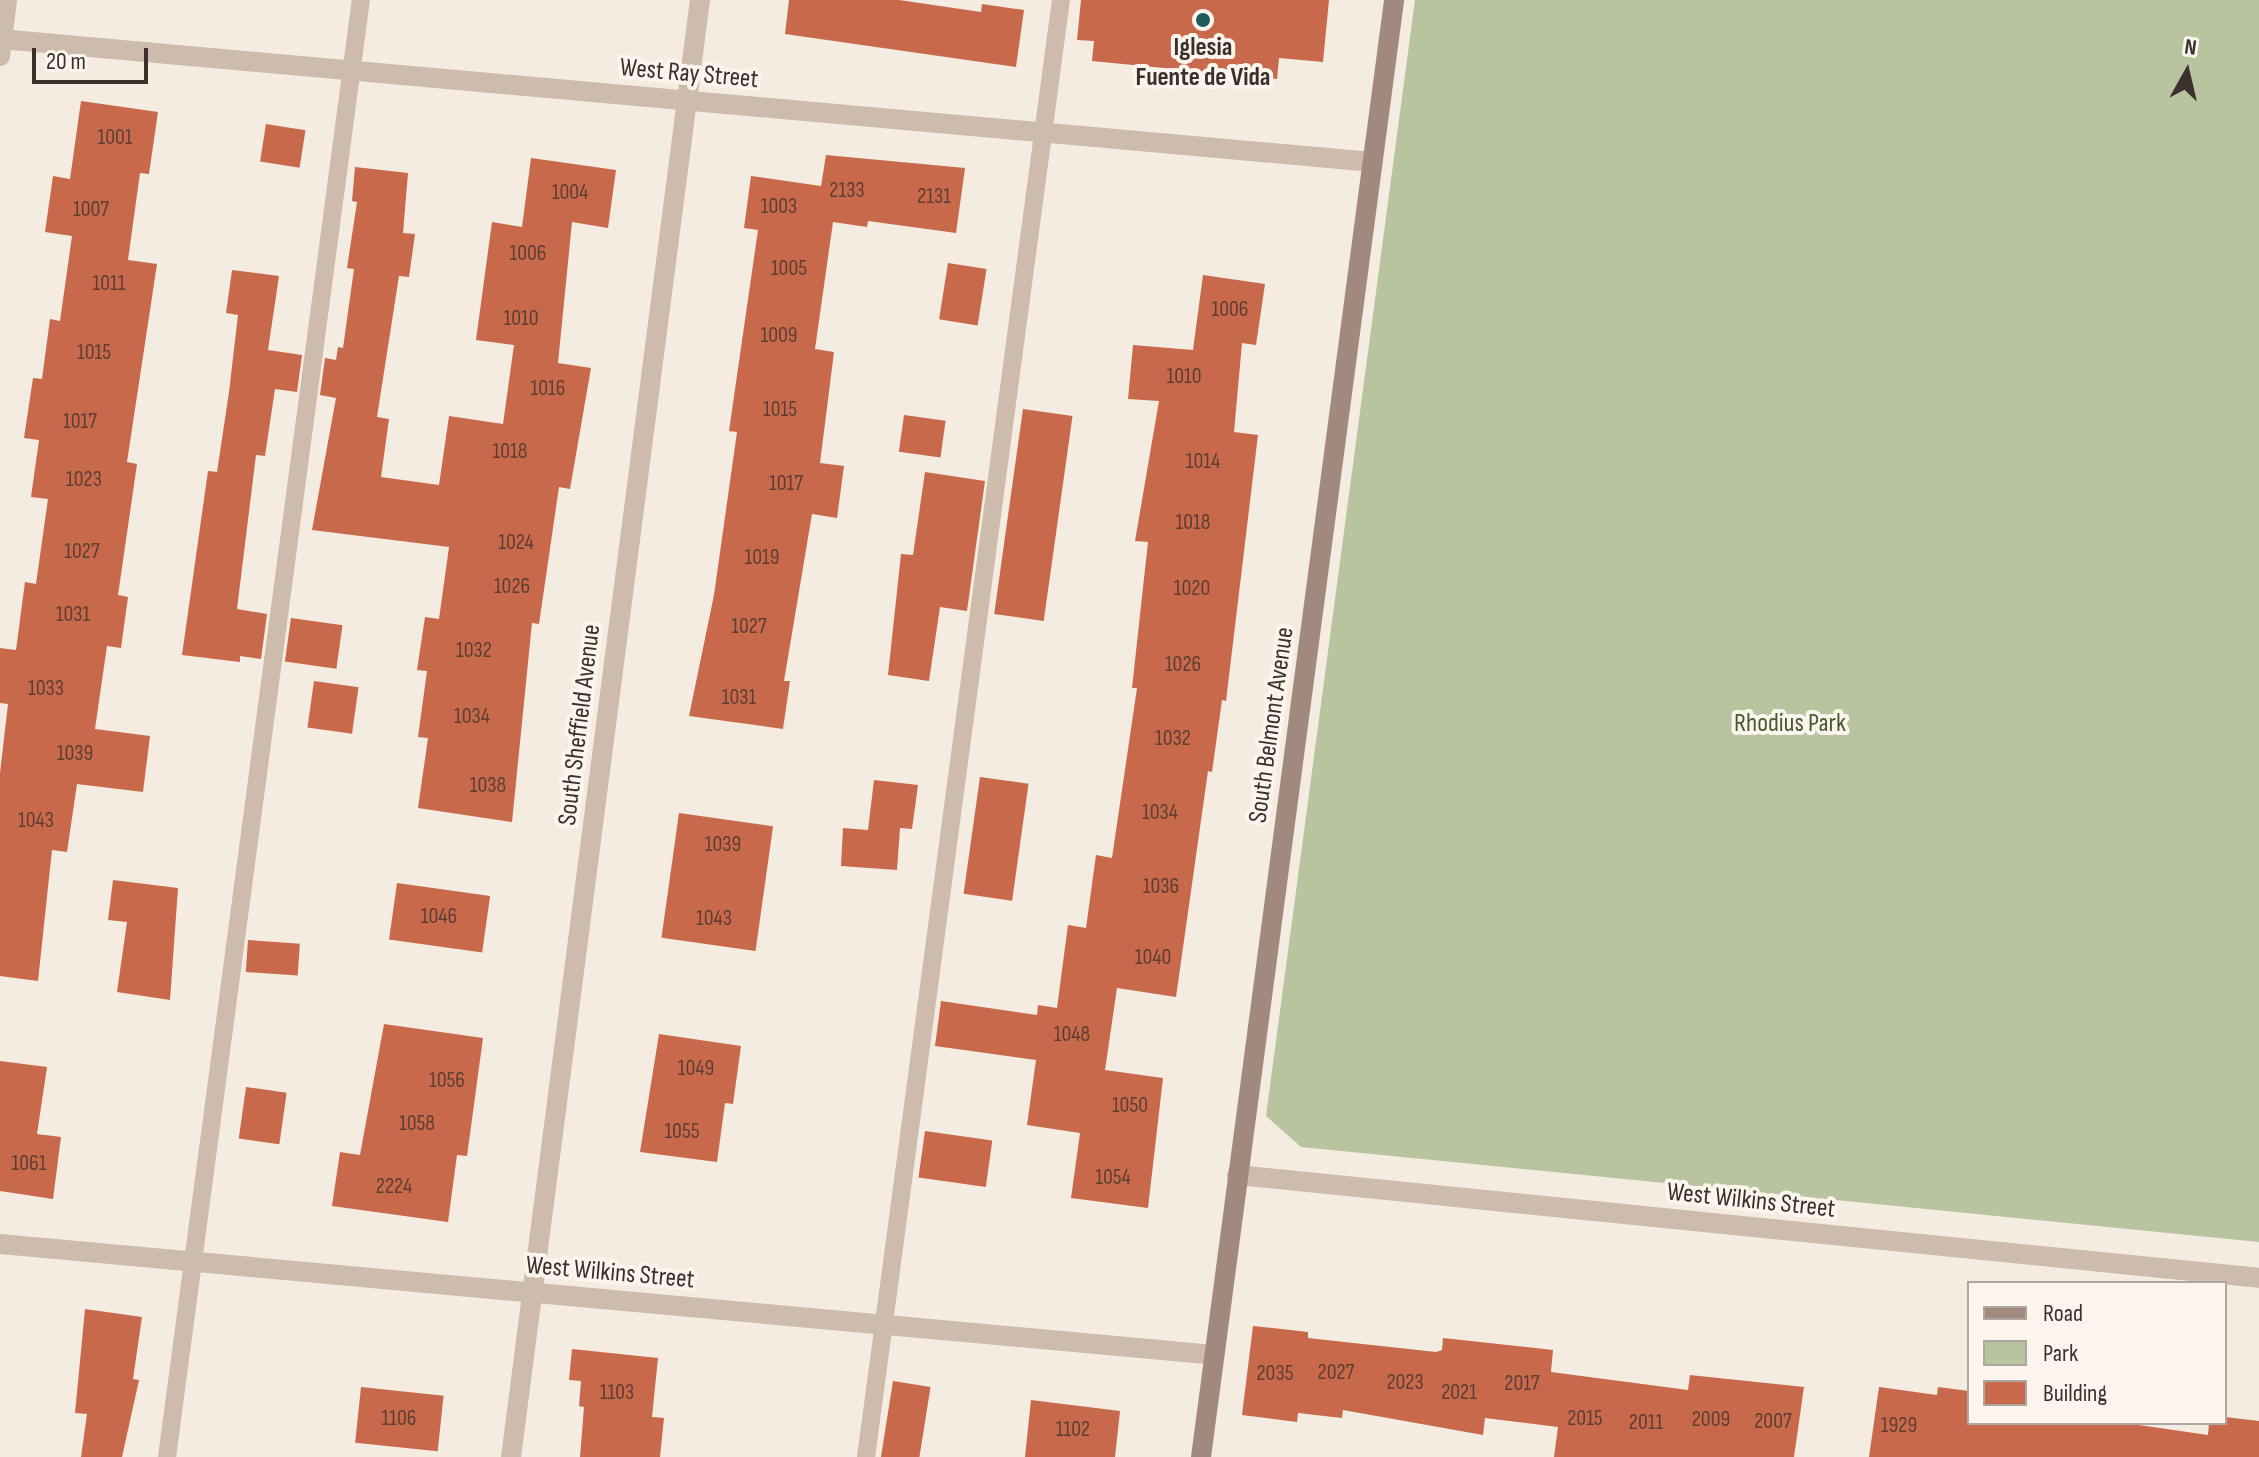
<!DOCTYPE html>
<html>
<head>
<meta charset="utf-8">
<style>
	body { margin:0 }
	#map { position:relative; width:2259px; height:1457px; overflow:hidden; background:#f4ebe1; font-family:"Sofia Sans Condensed",sans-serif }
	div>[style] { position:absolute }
	.green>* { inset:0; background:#b8c4a0 }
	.building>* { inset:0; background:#c8694b; transform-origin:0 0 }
	.service>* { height:18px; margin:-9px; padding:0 9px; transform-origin:9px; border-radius:9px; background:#cdbbac }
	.minor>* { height:20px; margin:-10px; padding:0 10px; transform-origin:10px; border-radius:10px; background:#cdbbac }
	.secondary>* { height:20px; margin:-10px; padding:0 10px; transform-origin:10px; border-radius:10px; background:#a18a7d }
	.dots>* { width:22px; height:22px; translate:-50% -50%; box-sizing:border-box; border:4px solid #fbf5ee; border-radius:50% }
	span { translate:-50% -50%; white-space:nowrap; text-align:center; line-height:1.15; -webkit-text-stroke:8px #fbf5ee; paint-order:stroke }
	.number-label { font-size:22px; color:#5e3e33 }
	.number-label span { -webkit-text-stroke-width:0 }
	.poi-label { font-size:26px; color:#3b302b; font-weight:700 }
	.street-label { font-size:26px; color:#3b302b }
	.park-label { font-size:26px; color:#4a5a2e }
	.legend { position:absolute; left:1967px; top:1281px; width:260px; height:144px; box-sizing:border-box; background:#fbf5ee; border:2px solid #aea6a0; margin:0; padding:10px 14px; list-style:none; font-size:24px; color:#3b302b }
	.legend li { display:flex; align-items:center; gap:16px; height:40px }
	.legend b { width:40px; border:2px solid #aea6a0 }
	.north { position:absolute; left:2147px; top:32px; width:80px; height:80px; -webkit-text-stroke:6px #fbf5ee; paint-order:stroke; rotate:8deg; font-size:22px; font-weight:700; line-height:32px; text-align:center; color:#3b302b }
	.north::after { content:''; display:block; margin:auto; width:28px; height:36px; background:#3b302b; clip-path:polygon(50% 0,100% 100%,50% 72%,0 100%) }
	.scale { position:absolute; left:32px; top:48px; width:116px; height:36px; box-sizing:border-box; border:4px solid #3b302b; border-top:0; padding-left:10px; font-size:24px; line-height:28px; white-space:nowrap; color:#3b302b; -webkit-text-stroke:6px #fbf5ee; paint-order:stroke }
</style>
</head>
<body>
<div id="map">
	<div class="green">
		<div style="clip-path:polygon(1415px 0,2259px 0,2259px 1242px,1301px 1147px,1266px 1116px)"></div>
	</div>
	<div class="building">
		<div style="clip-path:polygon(789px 0,899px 0,981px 12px,982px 4px,1024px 10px,1016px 67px,785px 34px)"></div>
		<div style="clip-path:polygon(1081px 0,1329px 0,1323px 62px,1279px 58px,1277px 79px,1092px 61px,1094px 41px,1077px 40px)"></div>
		<div style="clip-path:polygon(81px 101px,158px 112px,149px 174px,140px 173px,128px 260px,157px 264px,127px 462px,137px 464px,118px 595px,128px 597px,121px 648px,107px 646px,95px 729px,150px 736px,143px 792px,77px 784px,67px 852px,52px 850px,38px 981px,0 976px,0 773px,8px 704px,0 703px,0 648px,16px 650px,25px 582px,36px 584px,48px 499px,31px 497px,39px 440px,24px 438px,33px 378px,42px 379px,50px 319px,60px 321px,72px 236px,45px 232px,53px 176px,70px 179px)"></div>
		<div style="left:266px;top:124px;width:40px;height:38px;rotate:9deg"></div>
		<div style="clip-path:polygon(826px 155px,965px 168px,956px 233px,868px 221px,867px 227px,833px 222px,815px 349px,834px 352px,820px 463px,844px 466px,837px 518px,812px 514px,784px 681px,790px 681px,783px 729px,689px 716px,714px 595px,737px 432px,729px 431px,758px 230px,744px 228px,751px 176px,821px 186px)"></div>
		<div style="clip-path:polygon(531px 158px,616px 170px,608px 228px,572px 222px,558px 363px,591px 368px,570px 489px,559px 487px,539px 624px,532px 623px,512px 822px,418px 808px,428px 738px,418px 737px,427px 671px,417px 670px,425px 617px,439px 619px,449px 547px,312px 530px,336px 398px,320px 395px,325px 358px,336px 360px,338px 347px,343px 348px,354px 269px,347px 268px,357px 202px,352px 201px,355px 167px,408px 173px,403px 233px,415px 234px,409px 277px,399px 276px,377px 417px,389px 419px,381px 477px,439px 485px,449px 416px,503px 424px,514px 345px,476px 340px,492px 222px,522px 227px)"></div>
		<div style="left:948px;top:263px;width:39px;height:57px;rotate:9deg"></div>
		<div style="clip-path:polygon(232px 270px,279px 276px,268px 350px,302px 355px,297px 392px,275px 389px,265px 456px,256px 455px,237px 609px,267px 614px,261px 659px,240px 656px,240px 662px,182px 655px,208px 471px,217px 472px,229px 392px,238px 315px,226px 313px)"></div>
		<div style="clip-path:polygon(1203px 275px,1265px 284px,1256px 345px,1242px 343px,1234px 432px,1258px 435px,1226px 701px,1222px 700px,1212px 772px,1208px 771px,1176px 997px,1117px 988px,1105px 1070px,1163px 1078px,1148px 1208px,1071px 1198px,1080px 1133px,1027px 1125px,1036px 1060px,935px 1046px,941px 1001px,1037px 1015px,1038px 1005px,1057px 1008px,1068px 925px,1086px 928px,1096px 855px,1112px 858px,1137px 688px,1132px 688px,1148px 542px,1135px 541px,1159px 401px,1128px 399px,1133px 345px,1193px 350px)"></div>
		<div style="left:1023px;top:409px;width:50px;height:207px;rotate:8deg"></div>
		<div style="left:904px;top:415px;width:42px;height:37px;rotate:8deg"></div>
		<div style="clip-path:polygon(925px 472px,985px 481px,967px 611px,940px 607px,929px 681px,888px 675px,901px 554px,913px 555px)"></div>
		<div style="left:291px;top:618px;width:52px;height:44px;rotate:8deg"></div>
		<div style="left:314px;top:681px;width:45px;height:47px;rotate:8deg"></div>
		<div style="left:980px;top:777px;width:49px;height:118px;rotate:8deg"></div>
		<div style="clip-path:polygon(874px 780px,918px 785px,912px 829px,900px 828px,897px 870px,841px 866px,843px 828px,868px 830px)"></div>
		<div style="left:679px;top:813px;width:95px;height:126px;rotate:8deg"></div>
		<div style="clip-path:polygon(113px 880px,178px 888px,170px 1000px,117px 992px,127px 922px,108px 920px)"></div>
		<div style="left:397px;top:883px;width:94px;height:57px;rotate:8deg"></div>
		<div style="left:248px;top:940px;width:52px;height:32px;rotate:4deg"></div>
		<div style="clip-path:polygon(384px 1024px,483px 1038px,467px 1156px,457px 1155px,448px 1222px,332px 1206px,340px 1152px,360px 1155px)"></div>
		<div style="clip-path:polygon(659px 1034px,741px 1046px,733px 1104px,725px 1103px,717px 1162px,640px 1152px)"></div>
		<div style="clip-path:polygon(0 1061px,47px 1067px,37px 1134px,61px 1137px,53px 1199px,0 1191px)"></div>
		<div style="left:246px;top:1087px;width:41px;height:52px;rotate:8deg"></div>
		<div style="left:925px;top:1131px;width:68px;height:47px;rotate:8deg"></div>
		<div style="clip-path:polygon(85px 1309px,142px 1317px,133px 1379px,139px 1380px,122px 1457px,81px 1457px,87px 1414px,75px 1413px)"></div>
		<div style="clip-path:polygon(1253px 1326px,1308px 1332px,1308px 1338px,1436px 1352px,1442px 1350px,1443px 1338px,1553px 1350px,1551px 1372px,1688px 1390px,1690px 1375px,1804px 1387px,1794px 1457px,1554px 1457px,1558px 1427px,1485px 1418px,1483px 1435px,1343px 1410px,1342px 1418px,1298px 1413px,1297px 1422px,1242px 1415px)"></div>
		<div style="clip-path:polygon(572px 1349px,658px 1358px,652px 1417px,664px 1418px,660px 1457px,580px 1457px,584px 1407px,579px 1406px,581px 1381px,569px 1380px)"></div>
		<div style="left:893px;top:1381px;width:38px;height:77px;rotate:9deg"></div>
		<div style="left:361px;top:1387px;width:83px;height:56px;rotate:6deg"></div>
		<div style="clip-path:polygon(1879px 1387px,1937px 1395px,1938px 1387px,1969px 1391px,1969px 1423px,2125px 1423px,2208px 1435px,2209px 1423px,2225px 1423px,2225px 1417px,2259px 1421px,2259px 1457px,1869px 1457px)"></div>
		<div style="clip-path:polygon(1031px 1400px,1120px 1411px,1115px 1457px,1025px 1457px)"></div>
	</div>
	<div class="service">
		<div style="left:167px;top:1457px;width:1470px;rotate:-82.42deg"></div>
		<div style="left:866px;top:1457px;width:1470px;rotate:-82.38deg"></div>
	</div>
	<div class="minor">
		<div style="left:0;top:39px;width:1378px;rotate:5.12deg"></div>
		<div style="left:0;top:56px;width:56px;rotate:-82.9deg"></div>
		<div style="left:1237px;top:1175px;width:1027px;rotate:5.75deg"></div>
		<div style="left:0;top:1244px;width:1219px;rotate:5.22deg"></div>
		<div style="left:511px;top:1457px;width:1469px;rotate:-82.61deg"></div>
	</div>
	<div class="secondary">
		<div style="left:1201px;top:1457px;width:1470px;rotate:-82.45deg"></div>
	</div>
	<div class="dots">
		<div style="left:1203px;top:20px;background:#1f5a5e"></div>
	</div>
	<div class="number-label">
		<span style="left:115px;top:138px">1001</span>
		<span style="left:847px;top:191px">2133</span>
		<span style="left:570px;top:193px">1004</span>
		<span style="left:934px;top:197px">2131</span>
		<span style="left:779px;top:207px">1003</span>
		<span style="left:91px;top:210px">1007</span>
		<span style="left:528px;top:254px">1006</span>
		<span style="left:789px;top:269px">1005</span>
		<span style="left:109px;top:284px">1011</span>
		<span style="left:1230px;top:310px">1006</span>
		<span style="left:521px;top:319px">1010</span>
		<span style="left:779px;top:336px">1009</span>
		<span style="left:94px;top:353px">1015</span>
		<span style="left:1184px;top:377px">1010</span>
		<span style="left:548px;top:389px">1016</span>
		<span style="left:780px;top:410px">1015</span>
		<span style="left:80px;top:422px">1017</span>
		<span style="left:510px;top:452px">1018</span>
		<span style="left:1203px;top:462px">1014</span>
		<span style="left:84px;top:480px">1023</span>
		<span style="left:786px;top:484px">1017</span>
		<span style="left:1193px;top:523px">1018</span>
		<span style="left:516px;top:543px">1024</span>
		<span style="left:82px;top:552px">1027</span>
		<span style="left:762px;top:558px">1019</span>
		<span style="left:512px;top:587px">1026</span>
		<span style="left:1192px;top:589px">1020</span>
		<span style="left:73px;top:615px">1031</span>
		<span style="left:749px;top:627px">1027</span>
		<span style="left:474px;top:651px">1032</span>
		<span style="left:1183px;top:665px">1026</span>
		<span style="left:46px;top:689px">1033</span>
		<span style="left:739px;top:698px">1031</span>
		<span style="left:472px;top:717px">1034</span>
		<span style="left:1173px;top:739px">1032</span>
		<span style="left:75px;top:754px">1039</span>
		<span style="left:488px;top:786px">1038</span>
		<span style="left:1160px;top:813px">1034</span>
		<span style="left:36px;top:821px">1043</span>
		<span style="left:723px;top:845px">1039</span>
		<span style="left:1161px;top:887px">1036</span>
		<span style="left:439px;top:917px">1046</span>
		<span style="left:714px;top:919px">1043</span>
		<span style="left:1153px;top:958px">1040</span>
		<span style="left:1072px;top:1035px">1048</span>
		<span style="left:696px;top:1069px">1049</span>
		<span style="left:447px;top:1081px">1056</span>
		<span style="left:1130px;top:1106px">1050</span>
		<span style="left:417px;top:1124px">1058</span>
		<span style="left:682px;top:1132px">1055</span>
		<span style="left:29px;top:1164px">1061</span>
		<span style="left:1113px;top:1178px">1054</span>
		<span style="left:394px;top:1187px">2224</span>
		<span style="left:1336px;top:1373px">2027</span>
		<span style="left:1275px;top:1374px">2035</span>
		<span style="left:1405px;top:1383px">2023</span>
		<span style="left:1522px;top:1384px">2017</span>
		<span style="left:617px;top:1393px">1103</span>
		<span style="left:1459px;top:1393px">2021</span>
		<span style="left:399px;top:1419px">1106</span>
		<span style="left:1585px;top:1419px">2015</span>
		<span style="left:1711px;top:1420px">2009</span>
		<span style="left:1773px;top:1422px">2007</span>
		<span style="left:1646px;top:1423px">2011</span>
		<span style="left:1899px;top:1426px">1929</span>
		<span style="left:1073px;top:1430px">1102</span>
	</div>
	<div class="poi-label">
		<span style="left:1203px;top:63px">Iglesia<br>Fuente de Vida</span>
	</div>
	<div class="street-label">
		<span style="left:689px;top:74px;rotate:5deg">West Ray Street</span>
		<span style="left:580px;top:725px;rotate:-83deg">South Sheffield Avenue</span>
		<span style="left:1272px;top:725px;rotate:-82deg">South Belmont Avenue</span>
		<span style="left:1751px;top:1201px;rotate:6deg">West Wilkins Street</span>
		<span style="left:610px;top:1273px;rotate:5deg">West Wilkins Street</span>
	</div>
	<div class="park-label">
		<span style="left:1790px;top:724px">Rhodius Park</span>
	</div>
	<ul class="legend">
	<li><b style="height:10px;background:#a18a7d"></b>Road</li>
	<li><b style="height:22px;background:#b8c4a0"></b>Park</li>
	<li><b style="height:22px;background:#c8694b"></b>Building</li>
	</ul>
	<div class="north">N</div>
	<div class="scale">20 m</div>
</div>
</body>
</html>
